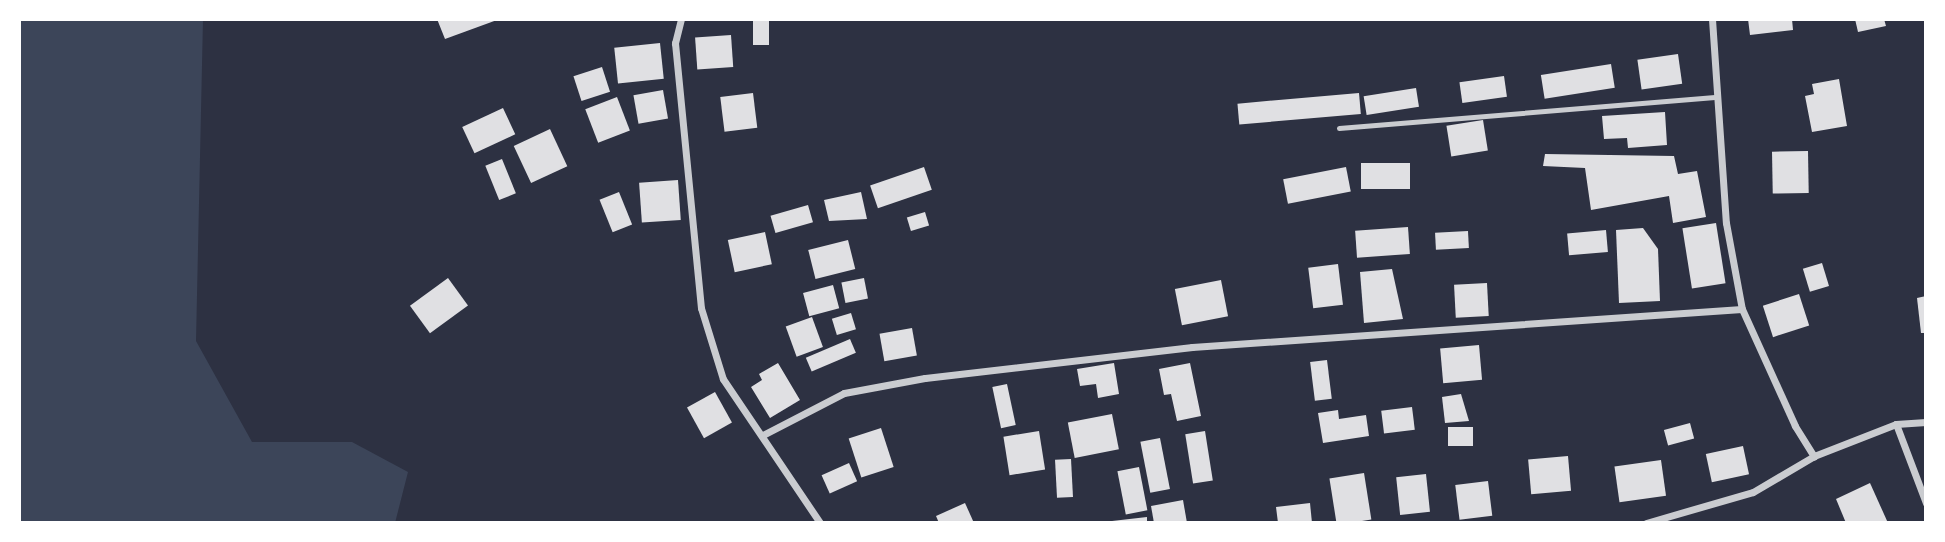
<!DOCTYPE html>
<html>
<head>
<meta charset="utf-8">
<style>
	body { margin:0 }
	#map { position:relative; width:1945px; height:542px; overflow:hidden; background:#2d3142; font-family:Commissioner,sans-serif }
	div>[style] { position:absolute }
	.green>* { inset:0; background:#3c4559 }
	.building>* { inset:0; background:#e0e0e3; transform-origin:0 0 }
	.service>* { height:5px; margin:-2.5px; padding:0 2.5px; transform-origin:2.5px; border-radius:2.5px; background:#caccd0 }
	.minor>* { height:7px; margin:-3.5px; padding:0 3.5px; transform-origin:3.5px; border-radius:3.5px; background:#caccd0 }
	span { translate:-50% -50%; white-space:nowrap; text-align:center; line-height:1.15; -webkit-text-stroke:7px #fff; paint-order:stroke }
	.frame { position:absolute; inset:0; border:21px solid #fff; pointer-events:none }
</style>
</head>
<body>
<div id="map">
	<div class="green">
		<div style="clip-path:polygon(19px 19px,203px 19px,196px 341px,252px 442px,352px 442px,408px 472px,395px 523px,19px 523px)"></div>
	</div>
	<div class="building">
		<div style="clip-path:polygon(437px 19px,497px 19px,497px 20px,445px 39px)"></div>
		<div style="left:753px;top:19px;width:16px;height:26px"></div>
		<div style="clip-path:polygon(1748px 19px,1792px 19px,1793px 30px,1750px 35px)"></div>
		<div style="clip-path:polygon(1855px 19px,1884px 19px,1886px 26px,1858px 32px)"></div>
		<div style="left:731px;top:35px;width:32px;height:36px;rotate:86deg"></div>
		<div style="left:660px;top:43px;width:36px;height:46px;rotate:84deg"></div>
		<div style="left:1678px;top:54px;width:30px;height:41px;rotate:82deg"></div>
		<div style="left:1611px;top:64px;width:24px;height:71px;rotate:81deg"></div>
		<div style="left:602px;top:67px;width:26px;height:30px;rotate:72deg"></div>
		<div style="left:1504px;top:76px;width:21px;height:45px;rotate:82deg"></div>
		<div style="clip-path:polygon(1839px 79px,1847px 126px,1812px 132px,1805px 96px,1814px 94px,1812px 84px)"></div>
		<div style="left:1416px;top:88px;width:19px;height:53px;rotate:81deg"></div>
		<div style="left:663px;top:90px;width:29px;height:30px;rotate:80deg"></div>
		<div style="left:753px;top:93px;width:35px;height:33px;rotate:83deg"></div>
		<div style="left:1359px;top:93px;width:21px;height:122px;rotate:85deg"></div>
		<div style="left:617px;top:97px;width:36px;height:34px;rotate:69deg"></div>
		<div style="left:503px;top:108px;width:29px;height:45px;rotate:65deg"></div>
		<div style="clip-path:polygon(1665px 112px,1667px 145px,1628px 148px,1627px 138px,1604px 139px,1602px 116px)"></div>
		<div style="left:1483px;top:120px;width:31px;height:37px;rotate:81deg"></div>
		<div style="left:550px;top:129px;width:41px;height:40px;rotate:65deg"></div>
		<div style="left:1808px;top:151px;width:42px;height:36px;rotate:89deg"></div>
		<div style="clip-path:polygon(1545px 154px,1674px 156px,1678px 174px,1697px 171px,1706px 217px,1673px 223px,1669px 196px,1591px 210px,1585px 168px,1543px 166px)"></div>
		<div style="left:502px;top:159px;width:37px;height:18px;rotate:68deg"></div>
		<div style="left:1361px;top:163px;width:49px;height:26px"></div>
		<div style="left:924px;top:167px;width:24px;height:57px;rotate:71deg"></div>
		<div style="left:1346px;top:167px;width:25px;height:64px;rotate:79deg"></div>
		<div style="left:678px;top:180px;width:40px;height:39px;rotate:86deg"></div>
		<div style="left:619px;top:192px;width:35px;height:21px;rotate:68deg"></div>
		<div style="clip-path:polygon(861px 192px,867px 219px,829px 221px,824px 200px)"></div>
		<div style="left:808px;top:205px;width:18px;height:39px;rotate:74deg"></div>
		<div style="left:925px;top:212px;width:14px;height:19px;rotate:73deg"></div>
		<div style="left:1716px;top:223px;width:61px;height:34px;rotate:81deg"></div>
		<div style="left:1408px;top:227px;width:27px;height:53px;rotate:86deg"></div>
		<div style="clip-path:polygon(1643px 228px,1658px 249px,1660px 301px,1619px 303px,1616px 230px)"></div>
		<div style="left:1606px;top:230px;width:22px;height:39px;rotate:85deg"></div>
		<div style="left:1468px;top:231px;width:17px;height:33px;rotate:87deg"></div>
		<div style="left:765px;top:232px;width:33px;height:38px;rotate:78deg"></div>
		<div style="left:848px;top:240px;width:30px;height:41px;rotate:76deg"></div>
		<div style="left:1822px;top:263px;width:24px;height:20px;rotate:73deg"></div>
		<div style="left:1338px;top:264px;width:41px;height:30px;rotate:83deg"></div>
		<div style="clip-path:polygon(1392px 269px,1403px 319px,1364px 323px,1360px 272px)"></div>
		<div style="left:448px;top:278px;width:34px;height:47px;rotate:54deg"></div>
		<div style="left:864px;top:278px;width:21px;height:23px;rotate:79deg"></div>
		<div style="left:1221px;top:280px;width:37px;height:47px;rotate:79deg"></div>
		<div style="left:1487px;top:283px;width:33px;height:33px;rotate:87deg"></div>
		<div style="left:833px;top:285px;width:24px;height:31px;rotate:75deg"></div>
		<div style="left:1799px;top:294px;width:33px;height:38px;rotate:72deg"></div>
		<div style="clip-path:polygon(1926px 296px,1926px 333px,1921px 333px,1917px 298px)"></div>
		<div style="left:851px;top:313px;width:17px;height:20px;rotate:73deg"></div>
		<div style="left:812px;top:317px;width:32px;height:28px;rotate:70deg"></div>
		<div style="left:912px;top:328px;width:28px;height:33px;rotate:80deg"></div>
		<div style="left:850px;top:339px;width:15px;height:48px;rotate:67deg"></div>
		<div style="left:1479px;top:345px;width:35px;height:39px;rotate:85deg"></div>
		<div style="left:1327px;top:360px;width:39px;height:17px;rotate:83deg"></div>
		<div style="clip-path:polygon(778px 363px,800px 400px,770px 418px,751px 387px,762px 380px,759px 374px)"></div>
		<div style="clip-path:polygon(1114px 363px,1119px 394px,1098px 398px,1096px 384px,1080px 386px,1077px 369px)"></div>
		<div style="clip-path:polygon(1190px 363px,1201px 416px,1177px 421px,1171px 394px,1164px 395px,1159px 369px)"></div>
		<div style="left:1007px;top:384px;width:42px;height:15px;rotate:78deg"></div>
		<div style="left:715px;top:392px;width:35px;height:32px;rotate:61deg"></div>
		<div style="clip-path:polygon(1461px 394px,1469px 421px,1445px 423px,1442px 397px)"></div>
		<div style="left:1412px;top:407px;width:23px;height:31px;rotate:83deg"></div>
		<div style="clip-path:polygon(1338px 410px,1339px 419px,1366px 415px,1369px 436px,1323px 443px,1318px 413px)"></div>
		<div style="left:1112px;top:414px;width:36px;height:45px;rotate:79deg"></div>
		<div style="left:1690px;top:423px;width:16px;height:27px;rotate:75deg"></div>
		<div style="left:1448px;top:427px;width:25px;height:19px"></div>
		<div style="left:881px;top:428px;width:41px;height:34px;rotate:72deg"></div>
		<div style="left:1039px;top:431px;width:39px;height:36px;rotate:81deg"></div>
		<div style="left:1205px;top:431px;width:50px;height:20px;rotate:81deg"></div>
		<div style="left:1160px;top:438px;width:52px;height:20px;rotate:79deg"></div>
		<div style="left:1743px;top:446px;width:29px;height:38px;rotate:78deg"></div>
		<div style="left:1568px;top:456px;width:35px;height:40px;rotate:85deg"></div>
		<div style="left:1071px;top:459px;width:38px;height:16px;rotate:87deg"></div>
		<div style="left:1661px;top:460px;width:36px;height:47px;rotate:82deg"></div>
		<div style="left:849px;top:463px;width:20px;height:30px;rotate:66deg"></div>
		<div style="left:1139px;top:467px;width:44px;height:22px;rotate:79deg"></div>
		<div style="left:1364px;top:473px;width:47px;height:35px;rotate:81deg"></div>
		<div style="left:1426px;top:474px;width:38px;height:30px;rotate:84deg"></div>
		<div style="left:1488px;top:481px;width:35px;height:33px;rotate:83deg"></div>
		<div style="clip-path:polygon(1870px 483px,1888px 523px,1846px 523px,1836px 499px)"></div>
		<div style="clip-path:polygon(1183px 500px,1187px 523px,1154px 523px,1151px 506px)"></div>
		<div style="clip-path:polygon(965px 503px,974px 523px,939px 523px,936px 516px)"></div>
		<div style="clip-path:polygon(1310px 503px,1312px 523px,1278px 523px,1276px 507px)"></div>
		<div style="clip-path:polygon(1147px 517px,1147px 523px,1112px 523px,1112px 521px)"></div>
	</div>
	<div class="service">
		<div style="left:1339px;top:128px;width:377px;rotate:-4.7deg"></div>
	</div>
	<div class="minor">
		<div style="left:681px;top:19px;width:25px;rotate:104deg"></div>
		<div style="left:675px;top:43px;width:266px;rotate:84.4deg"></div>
		<div style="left:701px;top:308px;width:74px;rotate:72.8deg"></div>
		<div style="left:723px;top:379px;width:174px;rotate:56deg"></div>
		<div style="left:1712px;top:19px;width:204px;rotate:86.1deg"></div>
		<div style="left:1726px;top:223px;width:87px;rotate:79.5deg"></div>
		<div style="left:1742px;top:309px;width:128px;rotate:65.6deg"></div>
		<div style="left:1795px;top:426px;width:36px;rotate:58deg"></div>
		<div style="left:1896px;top:424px;width:85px;rotate:69.2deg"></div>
		<div style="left:763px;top:435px;width:91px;rotate:-27.4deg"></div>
		<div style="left:844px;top:393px;width:82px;rotate:-10.5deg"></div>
		<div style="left:925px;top:378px;width:269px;rotate:-6.6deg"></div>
		<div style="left:1192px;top:347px;width:551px;rotate:-3.95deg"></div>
		<div style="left:1646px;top:523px;width:111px;rotate:-16.2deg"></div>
		<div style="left:1753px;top:492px;width:71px;rotate:-30.5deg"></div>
		<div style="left:1814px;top:456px;width:88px;rotate:-21.3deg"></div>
		<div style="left:1896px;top:424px;width:30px;rotate:-4deg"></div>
	</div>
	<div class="frame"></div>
</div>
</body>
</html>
